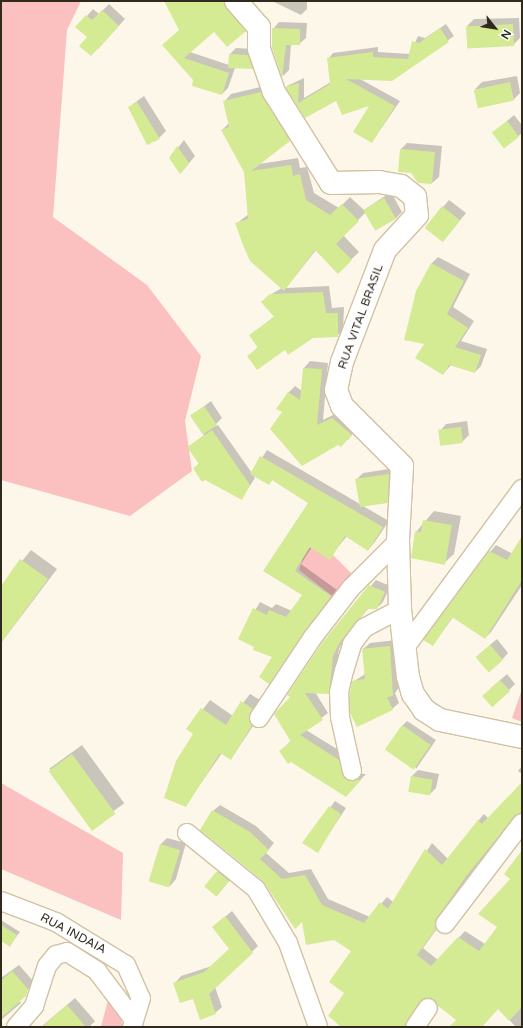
<!DOCTYPE html>
<html>
<head>
<meta charset="utf-8">
<style>
	body { margin:0 }
	#map { position:relative; width:523px; height:1028px; overflow:hidden; background:#fdf7ea; font-family:"Varela Round",sans-serif }
	div>[style] { position:absolute }
	.green>* { inset:0; background:#fbc0c0 }
	.shadow>* { inset:0; background:#0003; transform-origin:0 0 }
	.building>* { inset:0; background:#d4eb94; transform-origin:0 0 }
	.roads { filter:drop-shadow(1px 0 #d1c2a2) drop-shadow(-1px 0 #d1c2a2) drop-shadow(0 1px #d1c2a2) drop-shadow(0 -1px #d1c2a2) }
	.minor>* { height:18px; margin:-9px; padding:0 9px; transform-origin:9px; border-radius:9px; background:#fff }
	.tertiary>* { height:22px; margin:-11px; padding:0 11px; transform-origin:11px; border-radius:11px; background:#fff }
	span { translate:-50% -50%; white-space:nowrap; text-align:center; line-height:1.15; -webkit-text-stroke:3px #fff; paint-order:stroke }
	.street-label { font-size:12px; color:#2f2a1d }
	.frame { position:absolute; inset:0; border:2px solid #2f2a1d; pointer-events:none }
	.north { position:absolute; left:475px; top:8px; width:40px; height:40px; -webkit-text-stroke:3px #fff; paint-order:stroke; rotate:120deg; font-size:11px; font-weight:700; line-height:16px; text-align:center; color:#2f2a1d }
	.north::after { content:''; display:block; margin:auto; width:14px; height:18px; background:#2f2a1d; clip-path:polygon(50% 0,100% 100%,50% 72%,0 100%) }
</style>
</head>
<body>
<div id="map">
	<div class="green">
		<div style="clip-path:polygon(1px 1px,81px 1px,67px 30px,53px 217px,147px 285px,201px 356px,185px 421px,192px 471px,130px 516px,1px 480px)"></div>
		<div style="clip-path:polygon(306px 547px,330px 552px,352px 574px,336px 599px,299px 570px)"></div>
		<div style="clip-path:polygon(522px 689px,522px 722px,512px 718px)"></div>
		<div style="clip-path:polygon(1px 783px,123px 853px,121px 920px,1px 869px)"></div>
		<div style="clip-path:polygon(108px 1000px,119px 1012px,123px 1027px,101px 1027px)"></div>
	</div>
	<div class="shadow">
		<div style="clip-path:polygon(179px 1px,235px 1px,252px 24px,245px 30px,214px 30px,190px 52px,229px 65px,230px 54px,236px 48px,254px 49px,259px 62px,252px 68px,235px 68px,228px 88px,222px 94px,194px 80px,163px 45px,180px 30px)"></div>
		<div style="clip-path:polygon(272px 1px,307px 1px,307px 9px,301px 15px)"></div>
		<div style="clip-path:polygon(109px 4px,125px 19px,98px 49px,88px 37px,87px 16px,93px 9px,99px 14px)"></div>
		<div style="clip-path:polygon(519px 18px,520px 38px,513px 45px,467px 26px,474px 19px)"></div>
		<div style="clip-path:polygon(279px 22px,307px 23px,306px 38px,299px 44px,291px 44px,289px 70px,283px 76px,272px 47px,273px 29px)"></div>
		<div style="clip-path:polygon(446px 24px,454px 36px,392px 80px,360px 79px,400px 101px,372px 142px,371px 104px,336px 100px,305px 116px,287px 86px,304px 78px,304px 98px,331px 82px,328px 59px,333px 53px,378px 47px,378px 52px,410px 54px,418px 36px,425px 38px)"></div>
		<div style="clip-path:polygon(517px 76px,520px 93px,513px 100px,475px 89px,482px 82px)"></div>
		<div style="clip-path:polygon(269px 85px,297px 133px,259px 164px,298px 158px,300px 168px,307px 167px,314px 193px,339px 208px,350px 197px,364px 210px,391px 192px,402px 212px,396px 218px,366px 212px,343px 235px,359px 252px,338px 272px,316px 250px,286px 288px,329px 286px,332px 308px,344px 307px,343px 330px,337px 336px,313px 337px,285px 349px,249px 356px,258px 347px,250px 335px,275px 316px,268px 296px,282px 288px,237px 223px,249px 214px,245px 172px,222px 130px,229px 123px,224px 102px,231px 94px)"></div>
		<div style="clip-path:polygon(144px 96px,166px 131px,159px 138px,129px 107px)"></div>
		<div style="clip-path:polygon(514px 115px,522px 125px,522px 133px,504px 148px,493px 133px)"></div>
		<div style="clip-path:polygon(184px 140px,195px 156px,181px 173px,170px 158px)"></div>
		<div style="clip-path:polygon(407px 143px,442px 146px,439px 177px,432px 183px,418px 182px,401px 149px)"></div>
		<div style="clip-path:polygon(449px 200px,466px 213px,443px 241px,443px 207px)"></div>
		<div style="clip-path:polygon(438px 257px,470px 274px,453px 307px,474px 321px,461px 341px,487px 349px,481px 366px,475px 372px,451px 365px,443px 374px,426px 344px,431px 264px)"></div>
		<div style="clip-path:polygon(310px 361px,328px 363px,323px 420px,339px 412px,357px 428px,348px 440px,283px 412px,288px 393px,295px 386px,302px 391px,304px 368px)"></div>
		<div style="clip-path:polygon(211px 401px,222px 418px,213px 427px,218px 425px,252px 473px,267px 450px,360px 504px,357px 479px,363px 473px,395px 468px,394px 495px,387px 502px,363px 506px,389px 521px,374px 543px,368px 550px,347px 536px,329px 558px,312px 547px,301px 564px,337px 590px,269px 682px,273px 657px,239px 638px,260px 602px,272px 608px,276px 604px,292px 611px,303px 594px,265px 570px,310px 503px,273px 479px,269px 484px,253px 475px,255px 478px,242px 498px,194px 469px,199px 463px,188px 448px,204px 435px,191px 416px)"></div>
		<div style="clip-path:polygon(467px 421px,469px 435px,462px 442px,440px 431px,446px 424px)"></div>
		<div style="clip-path:polygon(434px 511px,461px 516px,454px 554px,444px 563px,416px 532px)"></div>
		<div style="clip-path:polygon(522px 542px,522px 585px,491px 632px,485px 638px,453px 617px,433px 645px,490px 552px,496px 545px,513px 554px)"></div>
		<div style="clip-path:polygon(31px 550px,57px 569px,1px 643px,1px 587px)"></div>
		<div style="clip-path:polygon(376px 580px,390px 586px,383px 602px,377px 608px,369px 608px,346px 635px,339px 649px,334px 687px,328px 693px,315px 692px,328px 713px,306px 730px,345px 754px,350px 773px,366px 774px,346px 795px,280px 751px,291px 741px,291px 697px,322px 644px)"></div>
		<div style="clip-path:polygon(497px 639px,508px 653px,502px 660px,476px 657px)"></div>
		<div style="clip-path:polygon(396px 640px,399px 688px,395px 693px,399px 703px,392px 709px,353px 682px,365px 674px,363px 649px,370px 643px)"></div>
		<div style="clip-path:polygon(507px 674px,515px 684px,509px 690px,490px 689px)"></div>
		<div style="clip-path:polygon(250px 694px,260px 700px,259px 717px,231px 759px,222px 753px,185px 806px,195px 734px,188px 729px,210px 700px,233px 716px)"></div>
		<div style="clip-path:polygon(407px 721px,436px 740px,416px 769px,402px 726px)"></div>
		<div style="left:82px;top:745px;width:72px;height:40px;rotate:54deg"></div>
		<div style="clip-path:polygon(522px 766px,522px 774px,518px 771px)"></div>
		<div style="clip-path:polygon(418px 770px,439px 774px,436px 788px,429px 795px,412px 776px)"></div>
		<div style="clip-path:polygon(522px 784px,522px 806px,443px 910px,442px 922px,423px 948px,438px 960px,465px 931px,485px 944px,498px 926px,522px 852px,522px 1027px,516px 1027px,498px 1008px,481px 1027px,451px 1027px,457px 1020px,434px 998px,425px 997px,412px 1014px,411px 1025px,414px 1027px,341px 1027px,329px 1015px,346px 993px,353px 951px,302px 920px,264px 880px,213px 811px,220px 805px,256px 826px,274px 843px,266px 853px,289px 873px,311px 869px,328px 899px,370px 917px,387px 897px,393px 902px,432px 843px,448px 859px,478px 821px,484px 814px,489px 819px)"></div>
		<div style="clip-path:polygon(335px 801px,346px 808px,317px 852px,304px 843px)"></div>
		<div style="clip-path:polygon(167px 838px,186px 843px,176px 879px,170px 886px,150px 880px,161px 844px)"></div>
		<div style="left:224px;top:865px;width:14px;height:29px;rotate:39deg"></div>
		<div style="clip-path:polygon(232px 911px,258px 946px,215px 987px,222px 1007px,215px 1013px,175px 983px,181px 976px,212px 966px,231px 949px,220px 921px)"></div>
		<div style="clip-path:polygon(1px 920px,20px 932px,10px 945px,1px 939px)"></div>
		<div style="clip-path:polygon(19px 965px,34px 982px,19px 1000px,21px 1003px,1px 1020px,1px 978px)"></div>
		<div style="clip-path:polygon(75px 998px,95px 1021px,89px 1027px,41px 1027px)"></div>
	</div>
	<div class="building">
		<div style="clip-path:polygon(164px 1px,224px 1px,246px 31px,227px 47px,214px 32px,184px 58px,229px 73px,222px 95px,192px 86px,193px 80px,162px 45px,179px 30px)"></div>
		<div style="clip-path:polygon(102px 10px,119px 26px,91px 56px,79px 46px,87px 37px,75px 27px,86px 15px,92px 20px)"></div>
		<div style="left:513px;top:24px;width:22px;height:47px;rotate:87deg"></div>
		<div style="clip-path:polygon(272px 28px,300px 29px,300px 45px,286px 45px,282px 78px,272px 47px)"></div>
		<div style="clip-path:polygon(440px 28px,449px 42px,392px 81px,346px 79px,395px 106px,372px 143px,353px 132px,369px 106px,342px 115px,336px 101px,305px 118px,285px 87px,299px 83px,298px 103px,330px 84px,327px 58px,373px 52px,373px 57px,408px 59px,412px 41px,419px 43px)"></div>
		<div style="clip-path:polygon(229px 54px,248px 55px,253px 69px,228px 68px)"></div>
		<div style="left:510px;top:82px;width:19px;height:37px;rotate:78deg"></div>
		<div style="clip-path:polygon(261px 92px,290px 141px,251px 171px,291px 165px,293px 176px,300px 174px,306px 200px,330px 215px,342px 204px,359px 221px,336px 244px,352px 260px,338px 274px,315px 250px,284px 291px,250px 261px,243px 245px,235px 223px,248px 219px,244px 172px,221px 130px,229px 127px,223px 101px)"></div>
		<div style="clip-path:polygon(137px 102px,160px 139px,147px 145px,128px 107px)"></div>
		<div style="left:507px;top:121px;width:20px;height:19px;rotate:53deg"></div>
		<div style="clip-path:polygon(177px 146px,189px 163px,180px 174px,169px 158px)"></div>
		<div style="clip-path:polygon(400px 149px,435px 152px,432px 184px,418px 183px,411px 173px,398px 172px)"></div>
		<div style="left:384px;top:198px;width:24px;height:24px;rotate:60deg"></div>
		<div style="left:442px;top:206px;width:23px;height:28px;rotate:38deg"></div>
		<div style="clip-path:polygon(431px 263px,464px 281px,447px 314px,468px 328px,455px 347px,481px 355px,475px 373px,449px 365px,443px 375px,415px 358px,424px 344px,404px 340px,416px 291px)"></div>
		<div style="clip-path:polygon(323px 292px,326px 313px,338px 313px,338px 337px,313px 338px,288px 355px,285px 350px,257px 370px,247px 356px,258px 348px,249px 335px,274px 317px,261px 302px,270px 294px)"></div>
		<div style="clip-path:polygon(303px 368px,322px 369px,317px 425px,332px 418px,352px 435px,341px 447px,338px 445px,302px 466px,270px 429px,282px 412px,276px 409px,288px 392px,300px 400px)"></div>
		<div style="left:204px;top:406px;width:23px;height:17px;rotate:56deg"></div>
		<div style="left:461px;top:427px;width:16px;height:23px;rotate:83deg"></div>
		<div style="clip-path:polygon(212px 430px,250px 485px,242px 500px,205px 480px,202px 482px,193px 468px,199px 464px,187px 447px)"></div>
		<div style="clip-path:polygon(260px 456px,383px 527px,368px 551px,345px 536px,330px 560px,310px 547px,295px 571px,331px 596px,269px 684px,259px 677px,272px 657px,253px 650px,254px 647px,238px 639px,253px 608px,267px 615px,269px 610px,286px 617px,302px 595px,263px 571px,308px 503px,272px 480px,269px 485px,250px 474px)"></div>
		<div style="clip-path:polygon(389px 474px,388px 503px,360px 507px,355px 479px)"></div>
		<div style="clip-path:polygon(423px 520px,452px 525px,445px 565px,411px 558px,415px 531px,421px 532px)"></div>
		<div style="clip-path:polygon(522px 536px,522px 580px,485px 639px,452px 617px,433px 646px,423px 640px,489px 551px,507px 560px)"></div>
		<div style="clip-path:polygon(20px 559px,48px 579px,1px 643px,1px 586px)"></div>
		<div style="clip-path:polygon(369px 585px,385px 592px,377px 609px,368px 609px,340px 642px,333px 656px,329px 694px,305px 693px,323px 720px,300px 735px,339px 760px,345px 778px,361px 780px,346px 797px,291px 762px,288px 764px,279px 751px,291px 742px,274px 714px,290px 697px,287px 695px,322px 643px)"></div>
		<div style="left:490px;top:645px;width:20px;height:19px;rotate:49deg"></div>
		<div style="clip-path:polygon(390px 646px,393px 696px,387px 697px,393px 710px,357px 727px,350px 713px,350px 693px,352px 681px,365px 679px,362px 649px)"></div>
		<div style="left:500px;top:680px;width:15px;height:24px;rotate:48deg"></div>
		<div style="clip-path:polygon(241px 701px,253px 709px,249px 718px,252px 725px,231px 760px,220px 753px,186px 807px,164px 798px,176px 761px,193px 734px,186px 729px,201px 708px,226px 725px)"></div>
		<div style="left:402px;top:725px;width:35px;height:30px;rotate:35deg"></div>
		<div style="left:72px;top:754px;width:74px;height:29px;rotate:54deg"></div>
		<div style="left:411px;top:776px;width:22px;height:16px;rotate:10deg"></div>
		<div style="clip-path:polygon(522px 782px,522px 813px,514px 817px,467px 875px,437px 918px,436px 929px,417px 955px,431px 966px,458px 937px,479px 951px,497px 927px,478px 914px,510px 879px,504px 874px,522px 850px,522px 1007px,509px 1021px,498px 1009px,482px 1027px,449px 1027px,456px 1020px,428px 998px,419px 1002px,405px 1027px,342px 1027px,328px 1016px,344px 993px,329px 982px,351px 951px,334px 940px,306px 945px,302px 922px,295px 929px,263px 881px,200px 830px,212px 810px,250px 832px,269px 850px,260px 859px,282px 879px,305px 875px,322px 905px,364px 923px,380px 902px,388px 909px,425px 849px,442px 865px,478px 820px,482px 824px)"></div>
		<div style="clip-path:polygon(329px 806px,341px 814px,318px 853px,302px 843px)"></div>
		<div style="left:160px;top:844px;width:21px;height:39px;rotate:17deg"></div>
		<div style="left:217px;top:871px;width:16px;height:20px;rotate:40deg"></div>
		<div style="clip-path:polygon(225px 916px,253px 953px,209px 994px,216px 1014px,200px 1020px,193px 999px,180px 1003px,173px 983px,204px 972px,229px 949px,212px 927px)"></div>
		<div style="clip-path:polygon(1px 925px,17px 935px,10px 947px,1px 941px)"></div>
		<div style="clip-path:polygon(12px 971px,28px 989px,26px 996px,1px 1018px,1px 981px)"></div>
		<div style="clip-path:polygon(67px 1005px,86px 1027px,42px 1027px)"></div>
	</div>
	<div class="roads">
		<div class="minor">
			<div style="left:404px;top:649px;width:199px;rotate:-53.6deg"></div>
			<div style="left:259px;top:718px;width:97px;rotate:-56.3deg"></div>
			<div style="left:313px;top:637px;width:62px;rotate:-52.2deg"></div>
			<div style="left:351px;top:588px;width:66px;rotate:-45deg"></div>
			<div style="left:352px;top:771px;width:55px;rotate:-102.5deg"></div>
			<div style="left:340px;top:717px;width:25px;rotate:-92deg"></div>
			<div style="left:339px;top:692px;width:22px;rotate:-77deg"></div>
			<div style="left:344px;top:671px;width:28px;rotate:-73deg"></div>
			<div style="left:352px;top:644px;width:20px;rotate:-53deg"></div>
			<div style="left:364px;top:628px;width:41px;rotate:-27.8deg"></div>
			<div style="left:187px;top:833px;width:89px;rotate:39.1deg"></div>
			<div style="left:256px;top:889px;width:63px;rotate:59.3deg"></div>
			<div style="left:288px;top:943px;width:89px;rotate:70.3deg"></div>
			<div style="left:1px;top:901px;width:59px;rotate:20.9deg"></div>
			<div style="left:56px;top:922px;width:82px;rotate:31.6deg"></div>
			<div style="left:126px;top:965px;width:36px;rotate:66deg"></div>
			<div style="left:141px;top:998px;width:30px;rotate:107deg"></div>
			<div style="left:445px;top:924px;width:127px;rotate:-52.7deg"></div>
			<div style="left:16px;top:1027px;width:28px;rotate:-49deg"></div>
			<div style="left:34px;top:1006px;width:42px;rotate:-72deg"></div>
			<div style="left:47px;top:966px;width:14px;rotate:-51deg"></div>
			<div style="left:56px;top:955px;width:11px;rotate:-15deg"></div>
			<div style="left:67px;top:952px;width:36px;rotate:32deg"></div>
			<div style="left:97px;top:971px;width:61px;rotate:52.9deg"></div>
			<div style="left:415px;top:1027px;width:23px;rotate:-56deg"></div>
		</div>
		<div class="tertiary">
			<div style="left:236px;top:1px;width:35px;rotate:49deg"></div>
			<div style="left:259px;top:27px;width:22px;rotate:90deg"></div>
			<div style="left:259px;top:49px;width:46px;rotate:70.8deg"></div>
			<div style="left:274px;top:92px;width:107px;rotate:57.9deg"></div>
			<div style="left:331px;top:183px;width:48px;rotate:-1.2deg"></div>
			<div style="left:379px;top:182px;width:22px;rotate:10deg"></div>
			<div style="left:401px;top:186px;width:18px;rotate:38deg"></div>
			<div style="left:415px;top:197px;width:18px;rotate:84deg"></div>
			<div style="left:417px;top:215px;width:47px;rotate:132.4deg"></div>
			<div style="left:385px;top:250px;width:120px;rotate:111deg"></div>
			<div style="left:342px;top:362px;width:29px;rotate:102deg"></div>
			<div style="left:336px;top:390px;width:17px;rotate:69deg"></div>
			<div style="left:342px;top:406px;width:85px;rotate:45deg"></div>
			<div style="left:402px;top:466px;width:75px;rotate:93.1deg"></div>
			<div style="left:398px;top:541px;width:68px;rotate:88.3deg"></div>
			<div style="left:400px;top:609px;width:68px;rotate:83.3deg"></div>
			<div style="left:408px;top:677px;width:18px;rotate:74deg"></div>
			<div style="left:413px;top:694px;width:19px;rotate:55deg"></div>
			<div style="left:424px;top:710px;width:19px;rotate:32deg"></div>
			<div style="left:440px;top:720px;width:84px;rotate:11.7deg"></div>
		</div>
	</div>
	<div class="street-label">
		<span style="left:361px;top:317px;rotate:-70deg">RUA VITAL BRASIL</span>
		<span style="left:73px;top:934px;rotate:28deg">RUA INDAIA</span>
	</div>
	<div class="frame"></div>
	<div class="north">N</div>
</div>
</body>
</html>
